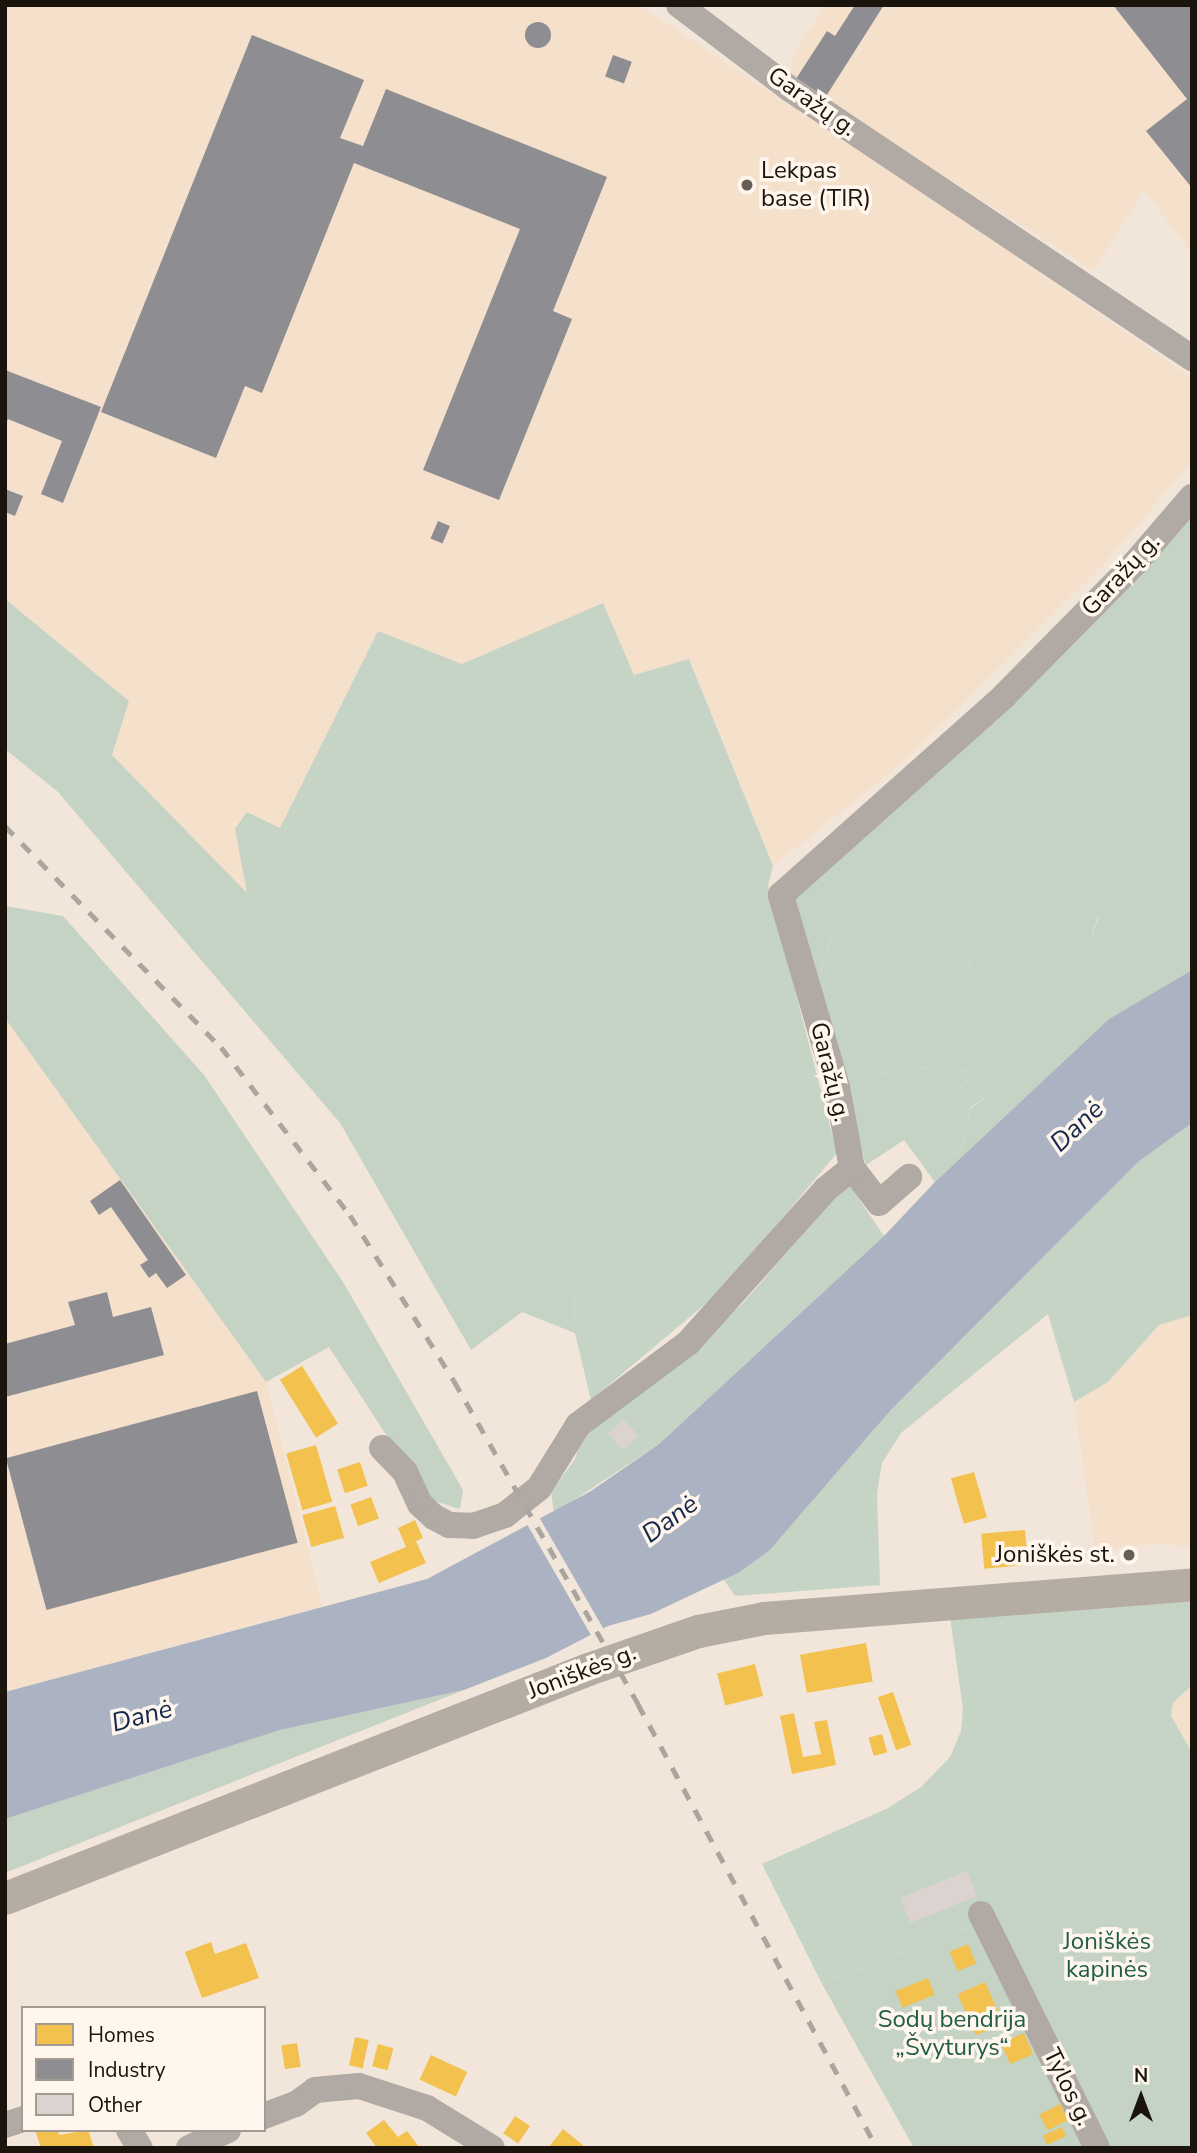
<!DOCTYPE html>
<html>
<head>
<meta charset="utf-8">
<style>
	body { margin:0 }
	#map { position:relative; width:1197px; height:2153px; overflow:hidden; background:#f2e6da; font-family:"Nunito Sans",sans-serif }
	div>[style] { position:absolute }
	.built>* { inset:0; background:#f5e0cc }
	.green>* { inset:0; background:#c5d3c4 }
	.forest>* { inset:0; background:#c6d4c5 }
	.water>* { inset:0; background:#abb2c2 }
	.pier>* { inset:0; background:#f2e6da; transform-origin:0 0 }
	.homes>* { inset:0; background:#f2c14e; transform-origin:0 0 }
	.industry>* { inset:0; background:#8d8d92; transform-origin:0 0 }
	.round { border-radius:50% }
	.building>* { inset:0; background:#dcd2cf; transform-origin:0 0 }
	.minor>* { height:26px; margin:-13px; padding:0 13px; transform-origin:13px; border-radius:13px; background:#b1aaa4 }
	.major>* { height:33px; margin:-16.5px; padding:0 16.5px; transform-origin:16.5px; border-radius:16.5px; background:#b5aca4 }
	.rail>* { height:5px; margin-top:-2.5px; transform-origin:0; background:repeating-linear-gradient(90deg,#aba59e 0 12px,transparent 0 24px) }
	.dots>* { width:19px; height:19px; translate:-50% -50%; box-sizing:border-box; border:4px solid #fff6ed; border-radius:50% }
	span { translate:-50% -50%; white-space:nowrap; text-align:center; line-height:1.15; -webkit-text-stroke:7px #fff6ed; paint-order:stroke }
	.street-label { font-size:24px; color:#1b140c }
	.poi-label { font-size:24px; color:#1b140c }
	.left { translate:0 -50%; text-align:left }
	.right { translate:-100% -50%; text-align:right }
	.park-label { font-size:24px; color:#205e46 }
	.water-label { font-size:26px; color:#14284f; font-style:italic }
	.frame { position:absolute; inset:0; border:7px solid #1b140c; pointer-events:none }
	.legend { position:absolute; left:21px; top:2006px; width:245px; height:126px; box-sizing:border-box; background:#fff6ed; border:2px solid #a49c93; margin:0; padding:9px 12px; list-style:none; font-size:21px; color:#1b140c }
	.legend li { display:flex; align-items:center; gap:14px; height:35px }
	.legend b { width:35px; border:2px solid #a49c93 }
	.north { position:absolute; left:1106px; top:2062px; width:70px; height:70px; -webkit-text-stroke:5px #fff6ed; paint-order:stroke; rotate:0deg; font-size:19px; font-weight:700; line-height:28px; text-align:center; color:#1b140c }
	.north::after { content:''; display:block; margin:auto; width:24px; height:32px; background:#1b140c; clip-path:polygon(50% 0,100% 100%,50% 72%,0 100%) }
</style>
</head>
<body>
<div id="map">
	<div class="built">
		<div style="clip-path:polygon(5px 5px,638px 5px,924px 193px,1192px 378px,1192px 462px,1104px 564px,906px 760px,773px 866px,690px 660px,634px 676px,602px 604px,462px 664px,378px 631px,280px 828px,235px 829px,247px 893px,112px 755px,129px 701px,5px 599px)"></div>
		<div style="clip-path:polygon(825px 5px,1192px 5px,1192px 254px,1144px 190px,1094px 271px,794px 82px,791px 59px)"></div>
		<div style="clip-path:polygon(5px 1018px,266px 1382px,322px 1606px,5px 1692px)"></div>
		<div style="clip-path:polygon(1192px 1315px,1192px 1550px,1172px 1544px,1123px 1546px,1096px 1556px,1074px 1402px,1108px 1382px,1159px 1325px)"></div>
		<div style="clip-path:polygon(1192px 1685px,1192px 1753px,1171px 1715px,1173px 1703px)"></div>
	</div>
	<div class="green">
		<div style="clip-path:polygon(evenodd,1192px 513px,1192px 970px,1109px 1019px,935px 1182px,904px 1140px,866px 1165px,794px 897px,1192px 513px,883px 899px,896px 920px,941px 914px,958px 934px,983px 996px,1015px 996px,1044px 960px,1089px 944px,1098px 916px,1133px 988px,971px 1108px,961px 1154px,927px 1115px,966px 1083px,969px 1072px,905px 1067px,864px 1079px,820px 972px,832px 936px,883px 899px)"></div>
		<div style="clip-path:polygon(5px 599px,129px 701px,112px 755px,247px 893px,335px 970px,482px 1149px,539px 1142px,572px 1149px,575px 1333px,522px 1312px,471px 1350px,340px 1123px,58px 792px,5px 749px)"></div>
		<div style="clip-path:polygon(5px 906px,63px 916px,204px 1075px,343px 1282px,463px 1490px,460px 1509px,428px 1499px,329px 1347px,266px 1382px,5px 1018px)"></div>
		<div style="clip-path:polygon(464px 1690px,343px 1738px,5px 1873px,5px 1819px,280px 1730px)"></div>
		<div style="clip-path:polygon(1192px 1817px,1192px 2148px,914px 2148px,822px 1984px,995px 1918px)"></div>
	</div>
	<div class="forest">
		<div style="clip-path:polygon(603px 603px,634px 675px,689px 659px,773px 866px,768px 885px,837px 1153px,723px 1289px,591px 1400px,575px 1333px,571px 1150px,539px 1142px,511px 1170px,482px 1149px,335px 970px,247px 893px,235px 829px,247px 812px,280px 828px,378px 631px,462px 664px)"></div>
		<div style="clip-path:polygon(859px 898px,883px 899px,896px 920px,941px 913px,958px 934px,983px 996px,1015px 996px,1044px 960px,1089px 944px,1105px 899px,1135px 904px,1133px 988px,1020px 1095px,999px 1088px,971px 1107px,961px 1155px,932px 1167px,915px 1143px,927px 1115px,966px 1083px,969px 1072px,905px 1067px,864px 1079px,850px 1074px,820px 972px,832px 936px,835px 901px)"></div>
		<div style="clip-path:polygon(1192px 1123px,1192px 1315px,1159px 1325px,1108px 1382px,1074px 1402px,1048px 1314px,901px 1433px,882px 1463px,877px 1493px,880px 1585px,735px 1596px,722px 1577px,740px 1572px,769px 1551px,890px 1411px,1138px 1162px)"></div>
		<div style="clip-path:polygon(848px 1183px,884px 1236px,659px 1444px,554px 1513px,551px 1492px,575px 1459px,581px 1440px,742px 1304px)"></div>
		<div style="clip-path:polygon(1192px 1601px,1192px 1685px,1173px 1703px,1171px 1715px,1192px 1753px,1192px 1817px,995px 1918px,822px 1984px,762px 1864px,888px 1808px,921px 1787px,950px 1757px,961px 1731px,963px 1709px,950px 1617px)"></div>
	</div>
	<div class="water">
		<div style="clip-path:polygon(1192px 970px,1192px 1123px,1138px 1162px,890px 1411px,769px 1551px,740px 1572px,651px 1614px,608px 1626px,546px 1658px,464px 1690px,280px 1730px,5px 1819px,5px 1692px,427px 1579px,591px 1491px,659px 1444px,884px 1236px,935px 1182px,1109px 1019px)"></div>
	</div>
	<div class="pier">
		<div style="left:539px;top:1517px;width:131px;height:14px;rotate:60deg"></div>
	</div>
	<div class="homes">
		<div style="left:302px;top:1366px;width:68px;height:26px;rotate:58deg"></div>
		<div style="left:316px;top:1445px;width:59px;height:31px;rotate:74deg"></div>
		<div style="left:360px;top:1462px;width:25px;height:24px;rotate:72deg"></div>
		<div style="left:974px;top:1472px;width:47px;height:24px;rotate:74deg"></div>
		<div style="left:371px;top:1497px;width:23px;height:22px;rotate:70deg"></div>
		<div style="left:335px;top:1506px;width:33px;height:34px;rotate:74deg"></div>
		<div style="clip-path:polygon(415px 1520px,423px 1538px,416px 1541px,426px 1563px,379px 1583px,370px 1562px,406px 1547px,398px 1528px)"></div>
		<div style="left:1025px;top:1530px;width:35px;height:44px;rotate:85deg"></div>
		<div style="left:866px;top:1643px;width:39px;height:67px;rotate:80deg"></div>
		<div style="left:755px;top:1664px;width:33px;height:39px;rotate:76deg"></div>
		<div style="left:893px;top:1692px;width:56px;height:16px;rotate:71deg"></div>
		<div style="clip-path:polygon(794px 1713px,803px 1757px,821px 1754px,814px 1722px,827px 1720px,836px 1765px,792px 1774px,780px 1716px)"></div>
		<div style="left:882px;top:1734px;width:19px;height:14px;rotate:74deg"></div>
		<div style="clip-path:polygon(211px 1942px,215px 1954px,246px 1943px,259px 1978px,202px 1998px,185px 1952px)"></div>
		<div style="left:968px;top:1944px;width:21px;height:20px;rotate:67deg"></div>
		<div style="left:928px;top:1978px;width:18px;height:35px;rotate:68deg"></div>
		<div style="left:985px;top:1982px;width:45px;height:30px;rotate:66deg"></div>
		<div style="left:1024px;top:2033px;width:23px;height:25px;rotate:67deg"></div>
		<div style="left:355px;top:2037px;width:14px;height:29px;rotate:12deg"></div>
		<div style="left:297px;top:2043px;width:24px;height:16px;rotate:81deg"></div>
		<div style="left:378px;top:2044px;width:16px;height:23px;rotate:15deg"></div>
		<div style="left:431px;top:2055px;width:40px;height:27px;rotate:25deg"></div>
		<div style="left:1060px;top:2104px;width:18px;height:23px;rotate:63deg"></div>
		<div style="left:515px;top:2116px;width:18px;height:21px;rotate:34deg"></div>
		<div style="clip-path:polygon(384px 2120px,398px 2137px,407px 2131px,420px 2148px,377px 2148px,366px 2133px)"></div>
		<div style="left:1062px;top:2127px;width:10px;height:21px;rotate:66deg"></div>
		<div style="clip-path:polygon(563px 2129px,583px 2145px,581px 2148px,548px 2148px)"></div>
		<div style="clip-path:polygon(35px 2130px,58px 2130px,59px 2135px,88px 2130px,94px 2148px,41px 2148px)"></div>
	</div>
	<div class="industry">
		<div style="clip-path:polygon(855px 5px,884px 5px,823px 101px,794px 82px,827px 31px,835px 36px)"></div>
		<div style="clip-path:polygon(1113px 5px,1192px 5px,1192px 188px,1146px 131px,1187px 99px)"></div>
		<div class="round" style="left:525px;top:22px;width:26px;height:26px"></div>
		<div style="clip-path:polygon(252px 35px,364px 80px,340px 138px,363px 146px,386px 89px,607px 177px,553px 311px,572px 319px,499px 500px,423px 470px,520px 229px,354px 163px,262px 393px,245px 386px,216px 458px,101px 412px)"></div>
		<div style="left:613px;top:55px;width:20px;height:23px;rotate:20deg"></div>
		<div style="clip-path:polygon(5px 370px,101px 407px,63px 503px,41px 494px,62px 441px,8px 419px,5px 427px)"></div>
		<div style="clip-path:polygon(5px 489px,23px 496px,15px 516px,5px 512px)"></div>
		<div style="left:438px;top:521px;width:13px;height:19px;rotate:23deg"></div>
		<div style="clip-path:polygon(120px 1180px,186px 1275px,167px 1288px,156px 1273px,149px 1278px,140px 1265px,148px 1260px,111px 1207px,99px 1215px,90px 1201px)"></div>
		<div style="clip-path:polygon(107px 1292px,113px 1317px,151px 1307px,164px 1355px,5px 1397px,5px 1344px,75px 1325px,68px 1302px)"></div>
		<div style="left:257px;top:1391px;width:157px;height:260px;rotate:75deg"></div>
	</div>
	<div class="building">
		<div style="left:623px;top:1419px;width:23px;height:21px;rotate:47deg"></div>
		<div style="left:967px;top:1871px;width:27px;height:72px;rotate:68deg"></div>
	</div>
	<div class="minor">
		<div style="left:679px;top:5px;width:139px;rotate:37.1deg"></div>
		<div style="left:790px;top:89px;width:484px;rotate:33.8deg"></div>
		<div style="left:852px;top:1168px;width:44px;rotate:52.4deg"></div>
		<div style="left:879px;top:1203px;width:40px;rotate:-41deg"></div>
		<div style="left:382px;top:1448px;width:33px;rotate:46deg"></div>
		<div style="left:405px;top:1472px;width:35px;rotate:65deg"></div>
		<div style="left:420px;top:1504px;width:19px;rotate:43deg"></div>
		<div style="left:434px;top:1517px;width:17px;rotate:28deg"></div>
		<div style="left:449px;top:1525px;width:24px;rotate:2deg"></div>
		<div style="left:473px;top:1526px;width:34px;rotate:-19deg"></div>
		<div style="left:505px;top:1515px;width:43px;rotate:-38.5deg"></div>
		<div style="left:539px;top:1488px;width:74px;rotate:-58.2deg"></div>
		<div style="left:578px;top:1425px;width:137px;rotate:-36.7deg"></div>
		<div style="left:688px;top:1343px;width:207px;rotate:-48.1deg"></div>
		<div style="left:826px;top:1189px;width:33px;rotate:-39deg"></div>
		<div style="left:852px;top:1168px;width:82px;rotate:-100.5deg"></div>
		<div style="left:837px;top:1087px;width:200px;rotate:-106.3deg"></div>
		<div style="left:781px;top:895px;width:299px;rotate:-41.7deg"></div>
		<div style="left:1004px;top:696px;width:188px;rotate:-45.4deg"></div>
		<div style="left:1136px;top:562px;width:86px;rotate:-49.3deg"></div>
		<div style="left:981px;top:1914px;width:261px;rotate:63.6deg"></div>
		<div style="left:264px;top:2116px;width:34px;rotate:-21deg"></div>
		<div style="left:296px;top:2104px;width:24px;rotate:-36deg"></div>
		<div style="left:315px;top:2090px;width:44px;rotate:-5.2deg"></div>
		<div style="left:359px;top:2086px;width:71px;rotate:17.9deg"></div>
		<div style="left:427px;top:2108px;width:76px;rotate:31.6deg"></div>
		<div style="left:5px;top:2125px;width:19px;rotate:-18deg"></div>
		<div style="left:129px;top:2130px;width:21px;rotate:59deg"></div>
		<div style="left:189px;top:2148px;width:43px;rotate:-24.8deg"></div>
	</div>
	<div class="major">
		<div style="left:5px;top:1898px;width:626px;rotate:-21.44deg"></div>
		<div style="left:588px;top:1669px;width:116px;rotate:-19.1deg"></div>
		<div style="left:698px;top:1631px;width:67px;rotate:-11.1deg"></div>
		<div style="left:764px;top:1618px;width:429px;rotate:-4.5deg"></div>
	</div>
	<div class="rail">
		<div style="left:5px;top:826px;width:309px;rotate:45.7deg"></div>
		<div style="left:221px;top:1047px;width:212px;rotate:52.5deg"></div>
		<div style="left:350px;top:1215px;width:196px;rotate:57.9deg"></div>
		<div style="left:454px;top:1381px;width:372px;rotate:60.3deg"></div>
		<div style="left:638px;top:1704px;width:504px;rotate:61.71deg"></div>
	</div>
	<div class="dots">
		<div style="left:747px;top:185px;background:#665e54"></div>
		<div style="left:1129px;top:1555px;background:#665e54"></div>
	</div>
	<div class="street-label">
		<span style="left:812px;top:102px;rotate:35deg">Garažų g.</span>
		<span style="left:1121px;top:575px;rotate:-47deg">Garažų g.</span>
		<span style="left:830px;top:1072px;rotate:76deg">Garažų g.</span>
		<span style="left:582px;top:1672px;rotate:-21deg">Joniškės g.</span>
		<span style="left:1068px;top:2087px;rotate:64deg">Tylos g.</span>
	</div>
	<div class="poi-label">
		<span class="left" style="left:761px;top:185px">Lekpas<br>base (TIR)</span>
		<span class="right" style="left:1115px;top:1555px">Joniškės st.</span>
	</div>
	<div class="park-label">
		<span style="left:1107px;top:1956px">Joniškės<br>kapinės</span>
		<span style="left:952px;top:2034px">Sodų bendrija<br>„Švyturys“</span>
	</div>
	<div class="water-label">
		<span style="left:1077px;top:1126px;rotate:-43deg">Danė</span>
		<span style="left:670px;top:1519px;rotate:-36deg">Danė</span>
		<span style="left:142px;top:1716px;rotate:-15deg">Danė</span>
	</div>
	<div class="frame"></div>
	<ul class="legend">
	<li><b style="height:19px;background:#f2c14e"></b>Homes</li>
	<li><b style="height:19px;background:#8d8d92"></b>Industry</li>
	<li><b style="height:19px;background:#dcd2cf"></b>Other</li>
	</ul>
	<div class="north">N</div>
</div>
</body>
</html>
